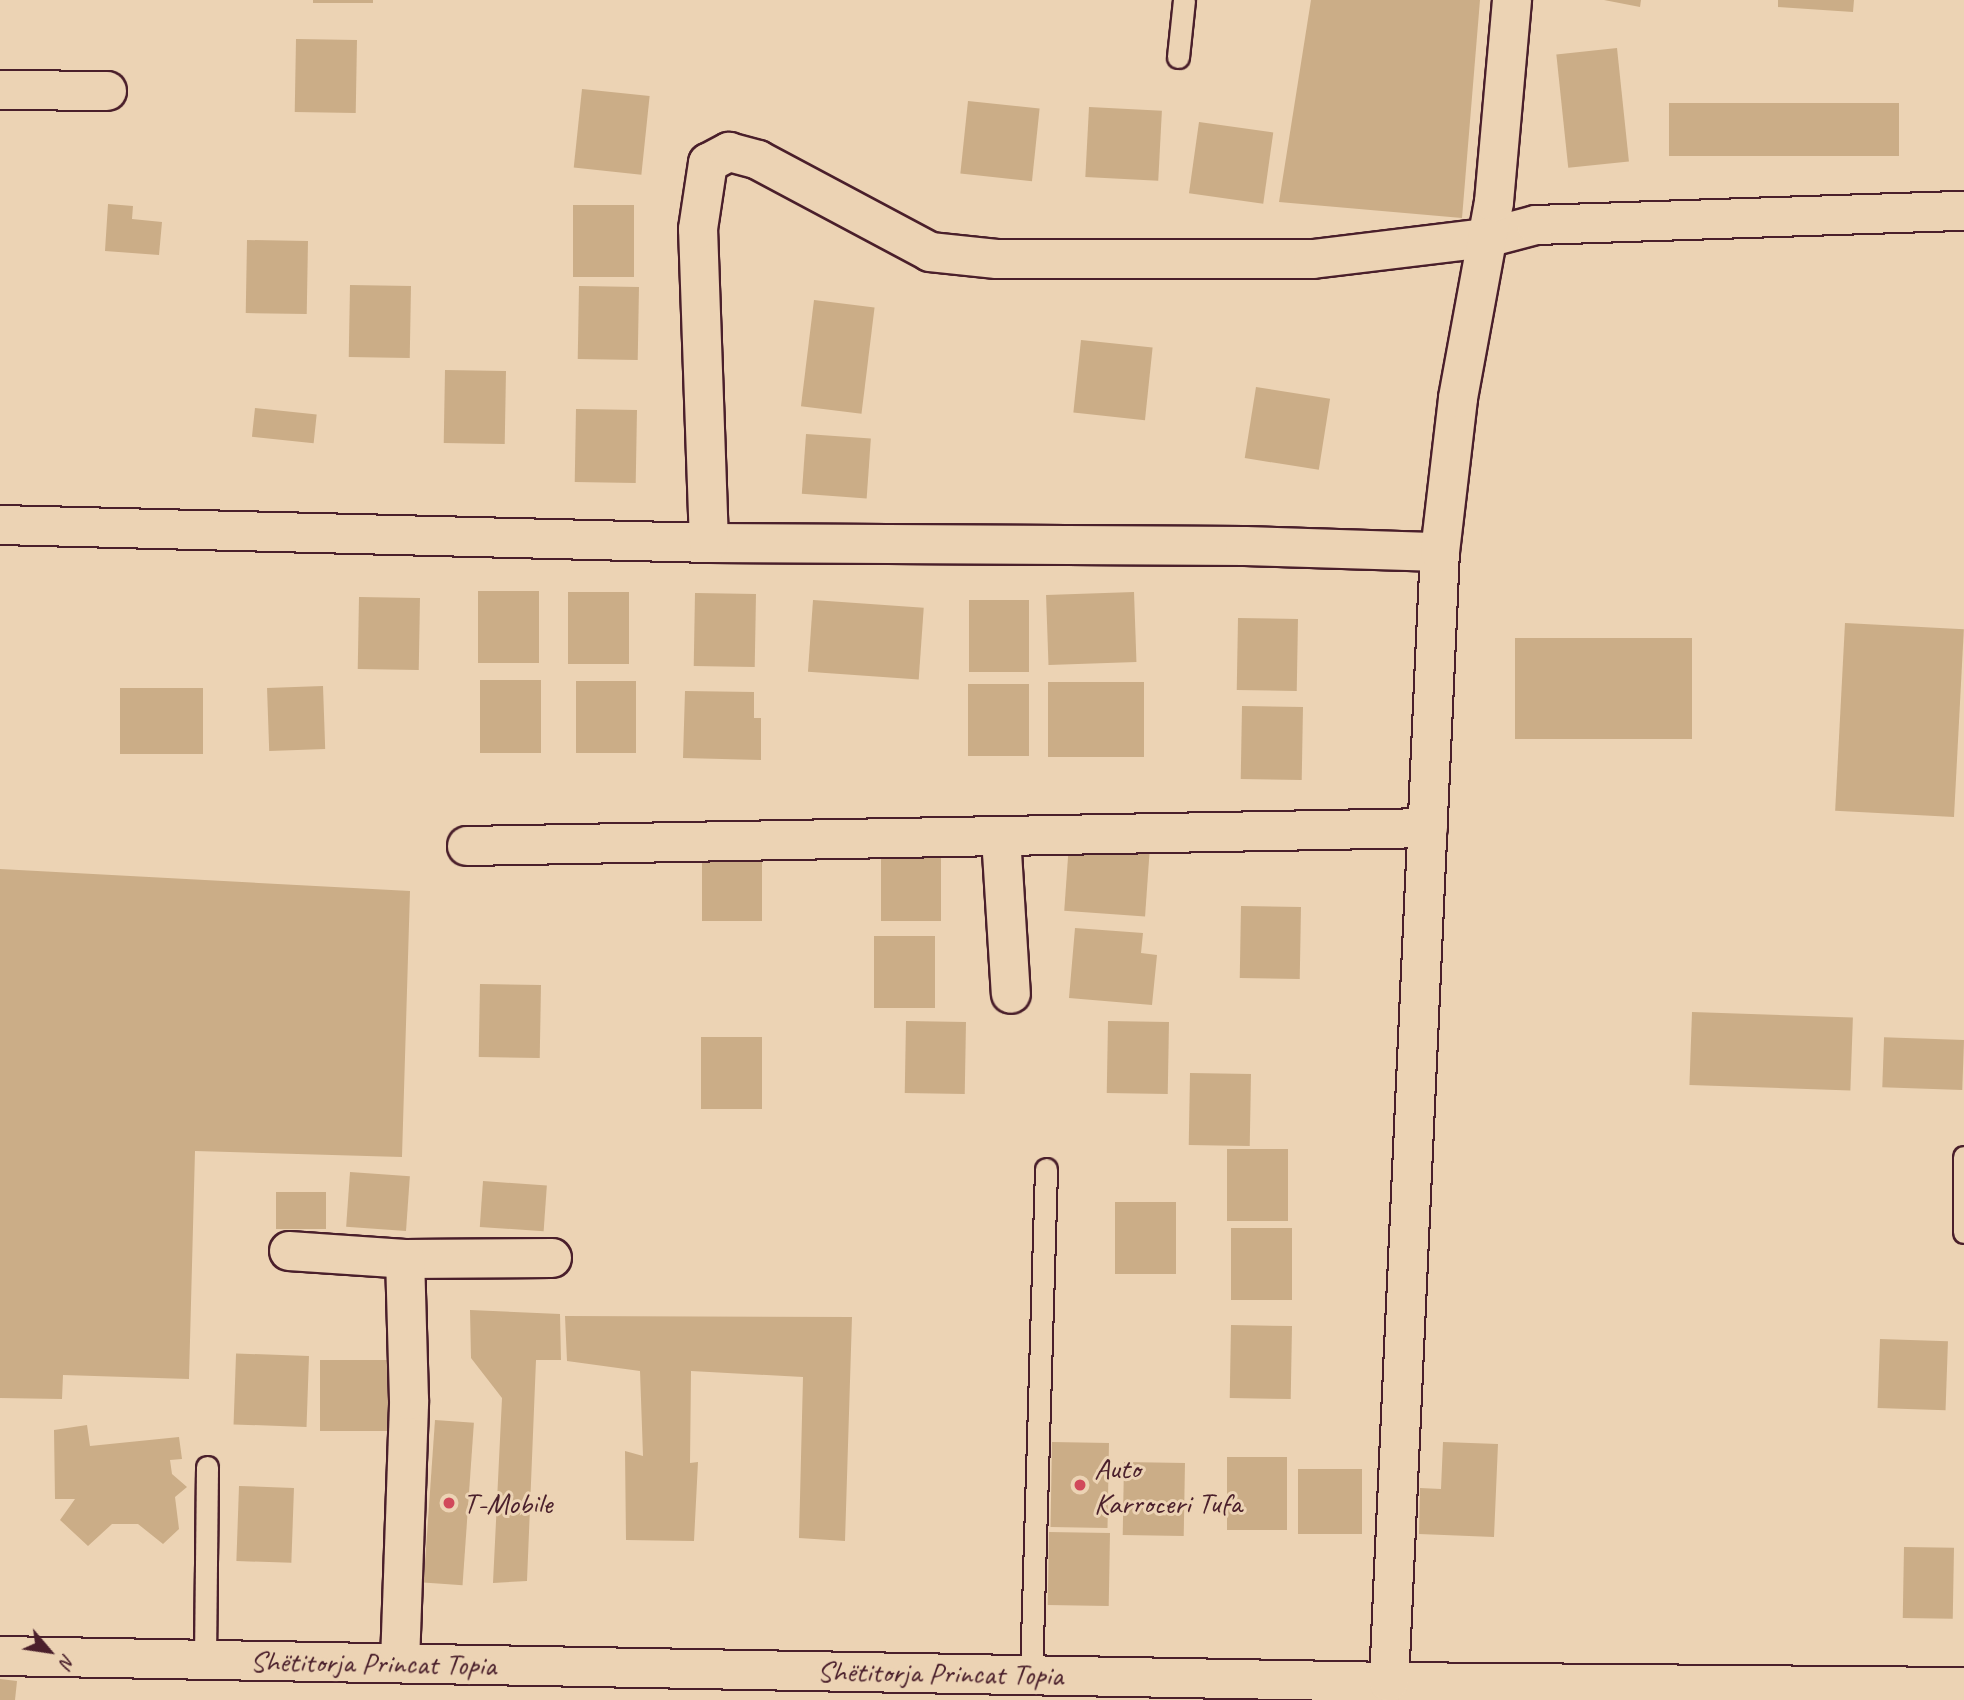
<!DOCTYPE html>
<html>
<head>
<meta charset="utf-8">
<style>
	body { margin:0 }
	#map { position:relative; width:1964px; height:1700px; overflow:hidden; background:#ecd3b4; font-family:Caveat,sans-serif }
	div>[style] { position:absolute }
	.building>* { inset:0; background:#cbad87; transform-origin:0 0 }
	.roads { filter:drop-shadow(2px 0 #4a1f2b) drop-shadow(-2px 0 #4a1f2b) drop-shadow(0 2px #4a1f2b) drop-shadow(0 -2px #4a1f2b) }
	.lane>* { height:21px; margin:-10.5px; padding:0 10.5px; transform-origin:10.5px; border-radius:10.5px; background:#ecd3b4 }
	.street>* { height:38px; margin:-19px; padding:0 19px; transform-origin:19px; border-radius:19px; background:#ecd3b4 }
	.secondary>* { height:38px; margin:-19px; padding:0 19px; transform-origin:19px; border-radius:19px; background:#ecd3b4 }
	.dots>* { width:19px; height:19px; translate:-50% -50%; box-sizing:border-box; border:4px solid #ecd3b4; border-radius:50% }
	span { translate:-50% -50%; white-space:nowrap; text-align:center; line-height:1.15; -webkit-text-stroke:6px #ecd3b4; paint-order:stroke }
	.poi-label { font-size:30px; color:#4a1f2b }
	.left { translate:0 -50%; text-align:left }
	.street-label { font-size:30px; color:#4a1f2b }
	.north { position:absolute; left:14px; top:1616px; width:70px; height:70px; -webkit-text-stroke:5px #ecd3b4; paint-order:stroke; rotate:119deg; font-size:19px; font-weight:700; line-height:28px; text-align:center; color:#4a1f2b }
	.north::after { content:''; display:block; margin:auto; width:24px; height:32px; background:#4a1f2b; clip-path:polygon(50% 0,100% 100%,50% 72%,0 100%) }
</style>
</head>
<body>
<div id="map">
	<div class="building">
		<div style="left:313px;top:0;width:60px;height:3px"></div>
		<div style="clip-path:polygon(1311px 0,1480px 0,1462px 218px,1279px 202px)"></div>
		<div style="clip-path:polygon(1604px 0,1641px 0,1640px 7px)"></div>
		<div style="clip-path:polygon(1778px 0,1854px 0,1853px 12px,1778px 7px)"></div>
		<div style="left:296px;top:39px;width:61px;height:73px;rotate:1deg"></div>
		<div style="left:1617px;top:48px;width:114px;height:61px;rotate:84deg"></div>
		<div style="left:582px;top:89px;width:68px;height:79px;rotate:6deg"></div>
		<div style="left:968px;top:101px;width:72px;height:73px;rotate:6deg"></div>
		<div style="left:1899px;top:103px;width:53px;height:230px;rotate:90deg"></div>
		<div style="left:1089px;top:107px;width:73px;height:70px;rotate:3deg"></div>
		<div style="left:1199px;top:122px;width:75px;height:72px;rotate:8deg"></div>
		<div style="clip-path:polygon(108px 204px,133px 206px,132px 219px,162px 222px,159px 255px,105px 251px)"></div>
		<div style="left:573px;top:205px;width:61px;height:72px"></div>
		<div style="left:247px;top:240px;width:61px;height:73px;rotate:1deg"></div>
		<div style="left:350px;top:285px;width:61px;height:72px;rotate:1deg"></div>
		<div style="left:579px;top:286px;width:60px;height:73px;rotate:1deg"></div>
		<div style="left:814px;top:300px;width:61px;height:107px;rotate:7deg"></div>
		<div style="left:1081px;top:340px;width:72px;height:73px;rotate:6deg"></div>
		<div style="left:445px;top:370px;width:61px;height:73px;rotate:1deg"></div>
		<div style="left:1256px;top:387px;width:75px;height:72px;rotate:9deg"></div>
		<div style="left:255px;top:408px;width:62px;height:29px;rotate:6deg"></div>
		<div style="left:576px;top:409px;width:61px;height:73px;rotate:1deg"></div>
		<div style="left:806px;top:434px;width:65px;height:60px;rotate:4deg"></div>
		<div style="left:478px;top:591px;width:61px;height:72px"></div>
		<div style="left:568px;top:592px;width:61px;height:72px"></div>
		<div style="left:1134px;top:592px;width:70px;height:88px;rotate:88deg"></div>
		<div style="left:695px;top:593px;width:61px;height:73px;rotate:1deg"></div>
		<div style="left:359px;top:597px;width:61px;height:72px;rotate:1deg"></div>
		<div style="left:813px;top:600px;width:111px;height:72px;rotate:4deg"></div>
		<div style="left:969px;top:600px;width:60px;height:72px"></div>
		<div style="left:1238px;top:618px;width:60px;height:72px;rotate:1deg"></div>
		<div style="left:1845px;top:623px;width:119px;height:188px;rotate:3deg"></div>
		<div style="left:1515px;top:638px;width:177px;height:101px"></div>
		<div style="left:480px;top:680px;width:61px;height:73px"></div>
		<div style="left:576px;top:681px;width:60px;height:72px"></div>
		<div style="left:1144px;top:682px;width:75px;height:96px;rotate:90deg"></div>
		<div style="left:968px;top:684px;width:61px;height:72px"></div>
		<div style="left:323px;top:686px;width:63px;height:56px;rotate:88deg"></div>
		<div style="left:120px;top:688px;width:83px;height:66px"></div>
		<div style="clip-path:polygon(685px 691px,754px 692px,754px 718px,761px 718px,761px 760px,683px 758px)"></div>
		<div style="left:1242px;top:706px;width:61px;height:73px;rotate:1deg"></div>
		<div style="left:1069px;top:843px;width:81px;height:68px;rotate:4deg"></div>
		<div style="left:702px;top:848px;width:60px;height:73px"></div>
		<div style="left:881px;top:849px;width:60px;height:72px"></div>
		<div style="clip-path:polygon(0 869px,410px 891px,402px 1157px,195px 1151px,189px 1379px,63px 1375px,62px 1399px,0 1398px)"></div>
		<div style="left:1241px;top:906px;width:60px;height:72px;rotate:1deg"></div>
		<div style="clip-path:polygon(1075px 928px,1143px 933px,1141px 953px,1157px 955px,1152px 1005px,1069px 998px)"></div>
		<div style="left:874px;top:936px;width:61px;height:72px"></div>
		<div style="left:480px;top:984px;width:61px;height:73px;rotate:1deg"></div>
		<div style="left:1692px;top:1012px;width:161px;height:73px;rotate:2deg"></div>
		<div style="left:906px;top:1021px;width:60px;height:72px;rotate:1deg"></div>
		<div style="left:1108px;top:1021px;width:61px;height:72px;rotate:1deg"></div>
		<div style="left:701px;top:1037px;width:61px;height:72px"></div>
		<div style="left:1964px;top:1040px;width:50px;height:80px;rotate:92deg"></div>
		<div style="left:1190px;top:1073px;width:61px;height:72px;rotate:1deg"></div>
		<div style="left:1227px;top:1149px;width:61px;height:72px"></div>
		<div style="left:350px;top:1172px;width:60px;height:55px;rotate:4deg"></div>
		<div style="left:483px;top:1181px;width:64px;height:46px;rotate:4deg"></div>
		<div style="left:276px;top:1192px;width:50px;height:37px"></div>
		<div style="left:1115px;top:1202px;width:61px;height:72px"></div>
		<div style="left:1231px;top:1228px;width:61px;height:72px"></div>
		<div style="clip-path:polygon(470px 1310px,560px 1314px,561px 1360px,536px 1360px,527px 1581px,493px 1583px,502px 1398px,471px 1358px)"></div>
		<div style="clip-path:polygon(565px 1316px,852px 1317px,845px 1541px,799px 1538px,803px 1377px,691px 1371px,690px 1463px,698px 1462px,694px 1541px,626px 1540px,625px 1451px,643px 1456px,640px 1371px,567px 1361px)"></div>
		<div style="left:1231px;top:1325px;width:61px;height:73px;rotate:1deg"></div>
		<div style="left:1880px;top:1339px;width:68px;height:69px;rotate:2deg"></div>
		<div style="left:309px;top:1356px;width:71px;height:73px;rotate:92deg"></div>
		<div style="left:320px;top:1360px;width:74px;height:71px"></div>
		<div style="left:435px;top:1420px;width:39px;height:163px;rotate:4deg"></div>
		<div style="clip-path:polygon(87px 1425px,90px 1446px,179px 1437px,182px 1459px,170px 1460px,172px 1474px,187px 1487px,175px 1497px,179px 1529px,163px 1544px,138px 1524px,112px 1524px,88px 1546px,60px 1520px,75px 1499px,55px 1499px,54px 1430px)"></div>
		<div style="left:1052px;top:1442px;width:57px;height:85px;rotate:1deg"></div>
		<div style="clip-path:polygon(1443px 1442px,1498px 1444px,1494px 1537px,1419px 1534px,1420px 1488px,1441px 1489px)"></div>
		<div style="left:1227px;top:1457px;width:60px;height:73px"></div>
		<div style="left:1124px;top:1462px;width:61px;height:73px;rotate:1deg"></div>
		<div style="left:1298px;top:1469px;width:64px;height:65px"></div>
		<div style="left:239px;top:1486px;width:55px;height:75px;rotate:2deg"></div>
		<div style="left:1049px;top:1532px;width:61px;height:73px;rotate:1deg"></div>
		<div style="left:1904px;top:1547px;width:50px;height:71px;rotate:1deg"></div>
		<div style="clip-path:polygon(0 1679px,17px 1681px,15px 1700px,0 1700px)"></div>
	</div>
	<div class="roads">
		<div class="lane">
			<div style="left:1178px;top:57px;width:57px;rotate:-84deg"></div>
			<div style="left:1964px;top:1157px;width:75px;rotate:90deg"></div>
			<div style="left:205px;top:1659px;width:192px;rotate:-89.4deg"></div>
			<div style="left:1031px;top:1675px;width:506px;rotate:-88.3deg"></div>
		</div>
		<div class="street">
			<div style="left:0;top:90px;width:107px;rotate:0.5deg"></div>
			<div style="left:0;top:525px;width:709px;rotate:1.45deg"></div>
			<div style="left:709px;top:543px;width:536px;rotate:0.32deg"></div>
			<div style="left:1245px;top:546px;width:195px;rotate:1.8deg"></div>
			<div style="left:709px;top:543px;width:314px;rotate:-92deg"></div>
			<div style="left:698px;top:229px;width:67px;rotate:-81.4deg"></div>
			<div style="left:708px;top:163px;width:24px;rotate:-28deg"></div>
			<div style="left:729px;top:152px;width:30px;rotate:15deg"></div>
			<div style="left:758px;top:160px;width:195px;rotate:28.1deg"></div>
			<div style="left:930px;top:252px;width:67px;rotate:6deg"></div>
			<div style="left:997px;top:259px;width:316px"></div>
			<div style="left:1313px;top:259px;width:175px;rotate:-6.9deg"></div>
			<div style="left:1487px;top:238px;width:51px;rotate:-14.9deg"></div>
			<div style="left:1536px;top:225px;width:428px;rotate:-1.9deg"></div>
			<div style="left:1001px;top:837px;width:157px;rotate:86.4deg"></div>
			<div style="left:467px;top:846px;width:961px;rotate:-1.07deg"></div>
			<div style="left:289px;top:1251px;width:116px;rotate:3.9deg"></div>
			<div style="left:405px;top:1259px;width:147px;rotate:-0.4deg"></div>
			<div style="left:400px;top:1663px;width:263px;rotate:-88deg"></div>
			<div style="left:409px;top:1400px;width:141px;rotate:-91.6deg"></div>
		</div>
		<div class="secondary">
			<div style="left:0;top:1656px;width:1389px;rotate:1.07deg"></div>
			<div style="left:1389px;top:1682px;width:575px;rotate:0.5deg"></div>
			<div style="left:1389px;top:1682px;width:1131px;rotate:-87.42deg"></div>
			<div style="left:1440px;top:552px;width:155px;rotate:-83.3deg"></div>
			<div style="left:1458px;top:398px;width:199px;rotate:-79.6deg"></div>
			<div style="left:1494px;top:202px;width:203px;rotate:-84.9deg"></div>
		</div>
	</div>
	<div class="dots">
		<div style="left:1080px;top:1485px;background:#d1495b"></div>
		<div style="left:449px;top:1503px;background:#d1495b"></div>
	</div>
	<div class="poi-label">
		<span class="left" style="left:1094px;top:1485px">Auto<br>Karroceri Tufa</span>
		<span class="left" style="left:463px;top:1503px">T-Mobile</span>
	</div>
	<div class="street-label">
		<span style="left:373px;top:1663px;rotate:1deg">Shëtitorja Princat Topia</span>
		<span style="left:940px;top:1673px;rotate:1deg">Shëtitorja Princat Topia</span>
	</div>
	<div class="north">N</div>
</div>
</body>
</html>
